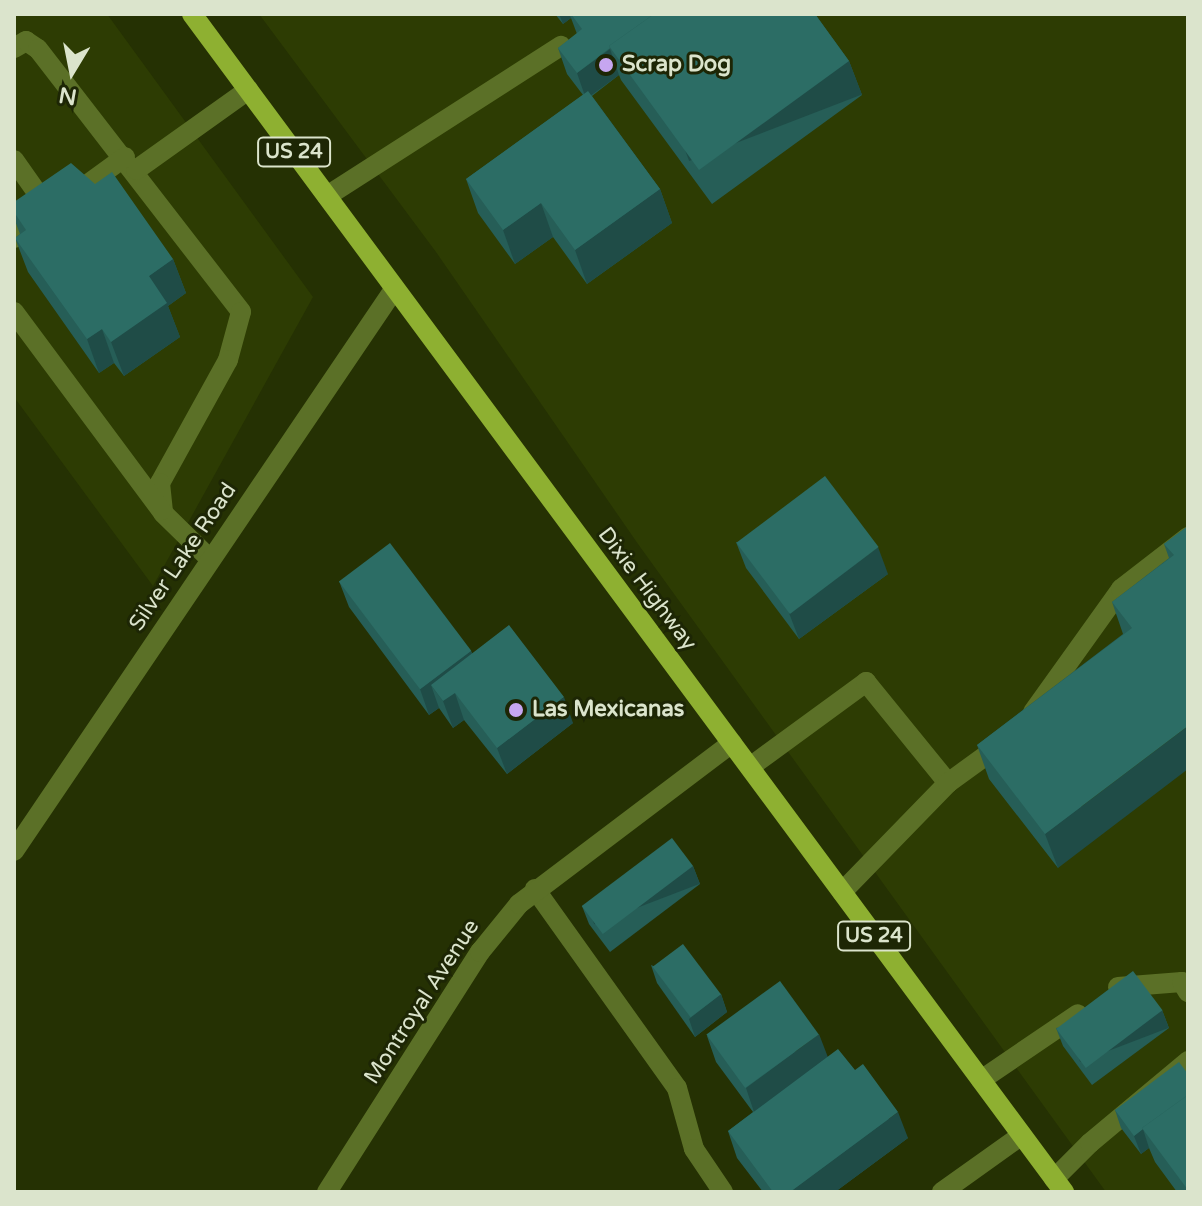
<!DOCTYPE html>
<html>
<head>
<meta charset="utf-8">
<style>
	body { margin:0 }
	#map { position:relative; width:1202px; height:1206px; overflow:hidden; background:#253103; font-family:"Varela Round",sans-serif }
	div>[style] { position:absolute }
	.built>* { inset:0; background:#2d3c03 }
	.minor>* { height:20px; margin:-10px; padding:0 10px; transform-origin:10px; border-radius:10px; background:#5b7027 }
	.major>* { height:20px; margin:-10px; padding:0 10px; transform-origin:10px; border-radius:10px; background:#8eb031 }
	.wall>* { inset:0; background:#265e57 }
	.shaded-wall>* { inset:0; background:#1f4c47; transform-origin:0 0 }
	.building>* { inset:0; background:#2c6d65; transform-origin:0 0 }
	.dots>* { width:22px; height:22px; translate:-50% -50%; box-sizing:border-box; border:4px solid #1d2605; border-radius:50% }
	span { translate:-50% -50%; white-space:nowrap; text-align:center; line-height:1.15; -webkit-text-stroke:6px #1d2605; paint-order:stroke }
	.shield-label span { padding:2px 6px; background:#1d2605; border:2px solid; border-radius:6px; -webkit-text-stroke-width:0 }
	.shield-label { font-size:20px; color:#dbe4cc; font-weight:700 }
	.poi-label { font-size:22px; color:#dbe4cc; font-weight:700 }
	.left { translate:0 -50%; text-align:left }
	.street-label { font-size:22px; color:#dbe4cc }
	.frame { position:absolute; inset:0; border:16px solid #dbe4cc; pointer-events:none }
	.north { position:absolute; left:32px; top:32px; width:80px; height:80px; -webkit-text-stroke:6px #1d2605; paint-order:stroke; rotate:190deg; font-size:22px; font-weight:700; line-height:32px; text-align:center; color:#dbe4cc }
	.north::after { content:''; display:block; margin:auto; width:28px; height:36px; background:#dbe4cc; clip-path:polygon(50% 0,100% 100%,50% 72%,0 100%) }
</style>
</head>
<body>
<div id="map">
	<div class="built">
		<div style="clip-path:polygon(14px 14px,107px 14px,313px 297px,153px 586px,14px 397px)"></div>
		<div style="clip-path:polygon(259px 14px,1188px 14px,1188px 1192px,1106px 1192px,638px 544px,436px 252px)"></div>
	</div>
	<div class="minor">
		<div style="left:14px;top:48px;width:14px;rotate:-30deg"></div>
		<div style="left:26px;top:41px;width:14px;rotate:34deg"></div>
		<div style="left:38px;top:49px;width:332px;rotate:52.3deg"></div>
		<div style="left:241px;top:312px;width:50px;rotate:105.2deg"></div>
		<div style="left:228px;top:360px;width:141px;rotate:118.9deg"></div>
		<div style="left:160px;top:483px;width:30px;rotate:84deg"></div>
		<div style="left:163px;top:513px;width:66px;rotate:44.4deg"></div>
		<div style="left:14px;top:160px;width:62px;rotate:54.8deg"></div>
		<div style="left:136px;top:170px;width:138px;rotate:-35.5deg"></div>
		<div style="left:327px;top:196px;width:278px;rotate:-32.7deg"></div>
		<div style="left:70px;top:197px;width:68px;rotate:-36deg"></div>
		<div style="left:14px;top:238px;width:34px;rotate:-37deg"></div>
		<div style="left:14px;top:312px;width:247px;rotate:53.4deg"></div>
		<div style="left:1033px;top:712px;width:151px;rotate:-54.4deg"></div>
		<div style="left:1121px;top:589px;width:85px;rotate:-37.8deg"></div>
		<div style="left:750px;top:767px;width:144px;rotate:-36.2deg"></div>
		<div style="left:866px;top:682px;width:130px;rotate:50.9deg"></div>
		<div style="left:14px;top:851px;width:676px;rotate:-55.91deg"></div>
		<div style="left:535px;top:889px;width:244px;rotate:54.5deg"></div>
		<div style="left:677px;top:1088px;width:63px;rotate:74.4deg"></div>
		<div style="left:694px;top:1149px;width:52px;rotate:56deg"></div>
		<div style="left:842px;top:892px;width:152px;rotate:-45.8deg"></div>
		<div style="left:948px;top:783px;width:68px;rotate:-36deg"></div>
		<div style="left:1118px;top:987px;width:64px;rotate:-4.5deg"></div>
		<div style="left:1182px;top:982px;width:12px;rotate:59deg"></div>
		<div style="left:981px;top:1080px;width:117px;rotate:-34.2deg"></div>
		<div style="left:1054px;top:1179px;width:51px;rotate:-45deg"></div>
		<div style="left:1090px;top:1143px;width:128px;rotate:-39.9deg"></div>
		<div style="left:327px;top:1192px;width:285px;rotate:-57.5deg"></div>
		<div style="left:480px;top:952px;width:62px;rotate:-50.9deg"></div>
		<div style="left:519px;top:904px;width:267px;rotate:-37.1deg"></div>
		<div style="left:942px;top:1192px;width:98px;rotate:-35.5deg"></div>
	</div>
	<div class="major">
		<div style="left:192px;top:14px;width:1466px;rotate:53.49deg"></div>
	</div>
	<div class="wall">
		<div style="clip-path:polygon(555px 14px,815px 14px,849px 61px,862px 95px,712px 204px,621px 80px,619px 75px,592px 96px,660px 189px,672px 223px,587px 284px,553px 237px,515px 264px,478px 213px,466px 179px,583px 95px,567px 74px,558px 48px,577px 34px,571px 18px,563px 24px)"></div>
		<div style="clip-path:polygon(14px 202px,173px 259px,186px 293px,168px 306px,180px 337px,124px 376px,114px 363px,99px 373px,28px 272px,15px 238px,20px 234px,14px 218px)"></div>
		<div style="clip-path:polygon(1188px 526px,1058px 868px,989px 779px,977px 745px,1123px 634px,1112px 602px,1169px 558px,1164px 544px)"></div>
		<div style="clip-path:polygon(736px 542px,888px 574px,799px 639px,746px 568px)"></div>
		<div style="clip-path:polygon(339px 581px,471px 651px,472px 653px,573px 723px,507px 774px,464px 720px,453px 728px,439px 708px,429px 715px,349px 607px)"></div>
		<div style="clip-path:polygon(693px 866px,700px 884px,610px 952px,589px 924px,582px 906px)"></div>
		<div style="clip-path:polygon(651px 965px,721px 994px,727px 1012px,695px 1037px,657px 983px)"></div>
		<div style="clip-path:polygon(1162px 1010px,1169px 1028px,1092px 1085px,1063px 1046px,1056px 1028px)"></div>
		<div style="clip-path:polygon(707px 1036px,827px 1057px,908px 1138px,835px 1192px,763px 1192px,737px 1158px,728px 1131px,753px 1112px,716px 1062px)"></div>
		<div style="clip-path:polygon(1188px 1074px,1188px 1192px,1177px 1192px,1155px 1162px,1149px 1148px,1141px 1154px,1121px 1128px,1115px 1110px)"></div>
	</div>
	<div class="shaded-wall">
		<div style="clip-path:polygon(559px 14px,569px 14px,571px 18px,563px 24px)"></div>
		<div style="clip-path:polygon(610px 49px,619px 75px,586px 99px,577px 73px)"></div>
		<div style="left:849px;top:61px;width:36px;height:185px;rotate:69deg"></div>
		<div style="clip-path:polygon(660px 189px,672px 223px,587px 284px,575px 250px)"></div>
		<div style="clip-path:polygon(541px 203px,553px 237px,515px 264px,503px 230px)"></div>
		<div style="clip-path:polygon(173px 259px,186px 293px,168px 306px,180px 337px,124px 376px,111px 342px,149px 276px)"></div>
		<div style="clip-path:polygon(102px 329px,114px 363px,99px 373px,87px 339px)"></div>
		<div style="clip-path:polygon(878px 547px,888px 574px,799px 639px,789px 613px)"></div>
		<div style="clip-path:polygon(471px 651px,481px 677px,455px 693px,464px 720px,453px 728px,443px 701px,431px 685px,439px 708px,429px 715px,420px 689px)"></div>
		<div style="clip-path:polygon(564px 697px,573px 723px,507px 774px,497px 748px)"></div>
		<div style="clip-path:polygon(1188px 726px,1188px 769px,1058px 868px,1045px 834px)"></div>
		<div style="left:693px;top:866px;width:19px;height:113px;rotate:69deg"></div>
		<div style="clip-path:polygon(721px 994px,727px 1012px,695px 1037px,689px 1019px)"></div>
		<div style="left:1162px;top:1010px;width:19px;height:95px;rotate:69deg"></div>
		<div style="clip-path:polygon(819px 1034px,829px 1060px,755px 1115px,746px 1088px)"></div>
		<div style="clip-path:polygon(898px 1112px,908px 1138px,835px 1192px,790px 1192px)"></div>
		<div style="clip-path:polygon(1143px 1129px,1149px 1148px,1141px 1154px,1134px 1136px)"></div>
	</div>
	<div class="building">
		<div style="clip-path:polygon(571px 14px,654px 14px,609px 46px,610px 48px,577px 73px,558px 48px,582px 29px)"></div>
		<div style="clip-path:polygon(654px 14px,815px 14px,849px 61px,699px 170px,609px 46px)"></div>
		<div style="clip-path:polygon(588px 91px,660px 189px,575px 250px,541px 203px,503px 230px,466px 179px)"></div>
		<div style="clip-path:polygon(71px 163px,95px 184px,112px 172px,173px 259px,149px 276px,167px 303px,111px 342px,102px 329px,87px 339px,15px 238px,26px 230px,14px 212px,14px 202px)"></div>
		<div style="left:825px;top:476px;width:89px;height:111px;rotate:53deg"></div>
		<div style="clip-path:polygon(1188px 526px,1188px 726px,1045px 834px,977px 745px,1132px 628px,1112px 602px,1174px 555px,1164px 544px)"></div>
		<div style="left:390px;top:543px;width:135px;height:64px;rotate:53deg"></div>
		<div style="clip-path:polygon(509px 625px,564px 697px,497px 748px,455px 693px,443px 701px,431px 685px)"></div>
		<div style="left:672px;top:838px;width:35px;height:113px;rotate:53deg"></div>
		<div style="left:683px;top:944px;width:63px;height:38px;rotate:53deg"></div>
		<div style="left:1133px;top:971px;width:49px;height:96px;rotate:53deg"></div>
		<div style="left:780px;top:981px;width:66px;height:91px;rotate:54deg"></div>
		<div style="clip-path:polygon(838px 1049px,855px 1070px,863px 1064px,898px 1112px,790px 1192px,773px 1192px,728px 1131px)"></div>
		<div style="clip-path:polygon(1179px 1062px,1188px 1074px,1188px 1095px,1142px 1128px,1143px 1129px,1134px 1136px,1115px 1110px)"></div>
		<div style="clip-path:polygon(1188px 1095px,1188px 1190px,1142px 1128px)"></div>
	</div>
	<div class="dots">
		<div style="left:606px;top:65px;background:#c6a6f0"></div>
		<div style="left:516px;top:710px;background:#c6a6f0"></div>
	</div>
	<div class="shield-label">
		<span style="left:294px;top:152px">US 24</span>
		<span style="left:874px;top:936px">US 24</span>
	</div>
	<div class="poi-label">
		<span class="left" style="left:622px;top:65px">Scrap Dog</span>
		<span class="left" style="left:532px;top:710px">Las Mexicanas</span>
	</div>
	<div class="street-label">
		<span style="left:183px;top:557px;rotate:-56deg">Silver Lake Road</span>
		<span style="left:647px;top:589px;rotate:53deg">Dixie Highway</span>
		<span style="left:422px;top:1002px;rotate:-57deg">Montroyal Avenue</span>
	</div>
	<div class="frame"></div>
	<div class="north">N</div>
</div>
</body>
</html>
